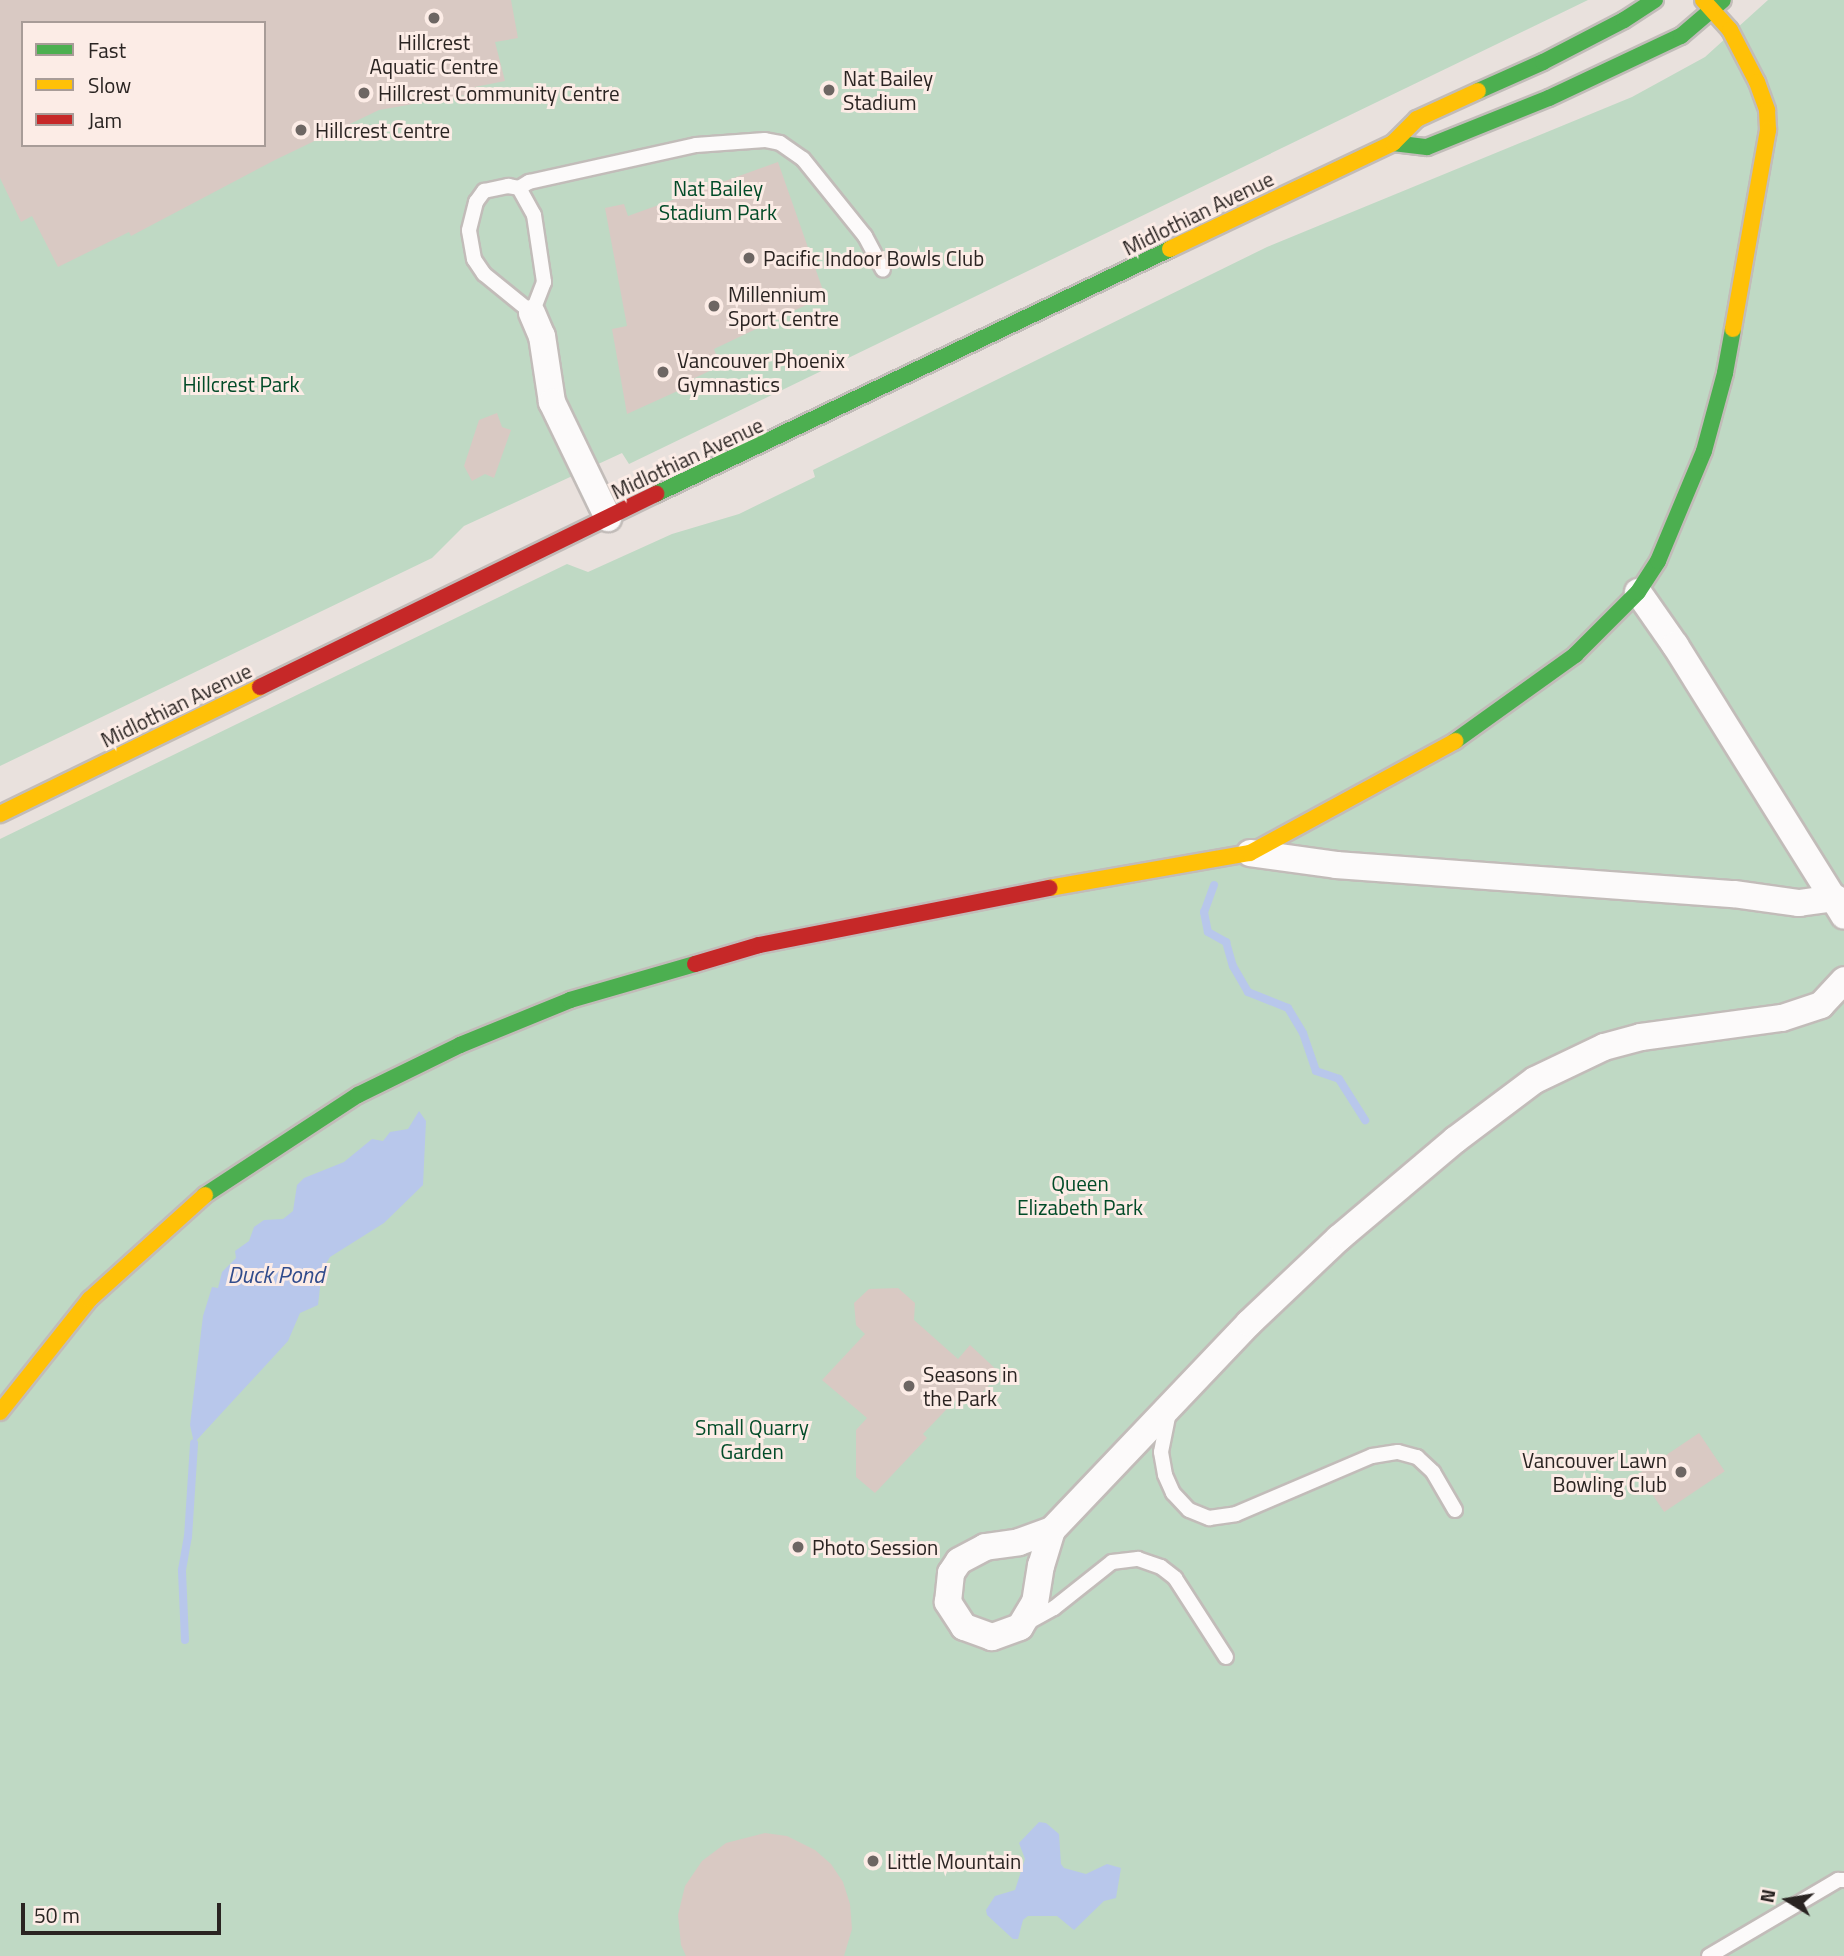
<!DOCTYPE html>
<html>
<head>
<meta charset="utf-8">
<style>
	body { margin:0 }
	#map { position:relative; width:1844px; height:1956px; overflow:hidden; background:#e9e1dd; font-family:"Titillium Web",sans-serif }
	div>[style] { position:absolute }
	.green>* { inset:0; background:#bfd9c4 }
	.water>* { inset:0; background:#b8c7eb }
	.stream>* { height:8px; margin:-4px; padding:0 4px; transform-origin:4px; border-radius:4px; background:#b8c7eb }
	.building>* { inset:0; background:#d9c9c3; transform-origin:0 0 }
	.roads { filter:drop-shadow(2px 0 #c2bcb9) drop-shadow(-2px 0 #c2bcb9) drop-shadow(0 2px #c2bcb9) drop-shadow(0 -2px #c2bcb9) }
	.lane>* { height:14px; margin:-7px; padding:0 7px; transform-origin:7px; border-radius:7px; background:#fcfafa }
	.street>* { height:26px; margin:-13px; padding:0 13px; transform-origin:13px; border-radius:13px; background:#fcfafa }
	.fast>* { height:16px; margin:-8px; padding:0 8px; transform-origin:8px; border-radius:8px; background:#4caf50 }
	.slow>* { height:16px; margin:-8px; padding:0 8px; transform-origin:8px; border-radius:8px; background:#ffc107 }
	.jam>* { height:16px; margin:-8px; padding:0 8px; transform-origin:8px; border-radius:8px; background:#c62828 }
	.dots>* { width:19px; height:19px; translate:-50% -50%; box-sizing:border-box; border:4px solid #fcece6; border-radius:50% }
	span { translate:-50% -50%; white-space:nowrap; text-align:center; line-height:1.15; -webkit-text-stroke:6px #fcece6; paint-order:stroke }
	.poi-label { font-size:21px; color:#2a2422 }
	.left { translate:0 -50%; text-align:left }
	.right { translate:-100% -50%; text-align:right }
	.park-label { font-size:21px; color:#024b28 }
	.street-label { font-size:21px; color:#2a2422 }
	.water-label { font-size:23px; color:#314c8c; font-style:italic }
	.legend { position:absolute; left:21px; top:21px; width:245px; height:126px; box-sizing:border-box; background:#fcece6; border:2px solid #a89c98; margin:0; padding:9px 12px; list-style:none; font-size:21px; color:#2a2422 }
	.legend li { display:flex; align-items:center; gap:14px; height:35px }
	.legend b { width:35px; border:2px solid #a89c98 }
	.north { position:absolute; left:1753px; top:1865px; width:70px; height:70px; -webkit-text-stroke:5px #fcece6; paint-order:stroke; rotate:281deg; font-size:19px; font-weight:700; line-height:28px; text-align:center; color:#2a2422 }
	.north::after { content:''; display:block; margin:auto; width:24px; height:32px; background:#2a2422; clip-path:polygon(50% 0,100% 100%,50% 72%,0 100%) }
	.scale { position:absolute; left:21px; top:1903px; width:200px; height:32px; box-sizing:border-box; border:4px solid #2a2422; border-top:0; padding-left:9px; font-size:21px; line-height:24px; white-space:nowrap; color:#2a2422; -webkit-text-stroke:5px #fcece6; paint-order:stroke }
</style>
</head>
<body>
<div id="map">
	<div class="green">
		<div style="clip-path:polygon(evenodd,0 0,1588px 0,629px 464px,622px 453px,464px 526px,432px 558px,0 766px,0 0,23px 23px,264px 23px,264px 145px,23px 145px,23px 23px)"></div>
		<div style="clip-path:polygon(1768px 0,1844px 0,1844px 1956px,0 1956px,0 839px,567px 564px,588px 572px,672px 534px,739px 514px,815px 477px,813px 470px,1267px 247px,1632px 97px,1705px 57px)"></div>
	</div>
	<div class="water">
		<div style="clip-path:polygon(419px 1111px,426px 1121px,423px 1185px,384px 1223px,330px 1257px,322px 1270px,318px 1305px,300px 1313px,288px 1341px,194px 1443px,190px 1425px,203px 1316px,212px 1287px,218px 1288px,222px 1272px,236px 1258px,235px 1251px,249px 1241px,254px 1227px,264px 1220px,283px 1219px,293px 1211px,297px 1185px,304px 1178px,344px 1162px,372px 1139px,383px 1141px,390px 1132px,408px 1129px)"></div>
		<div style="clip-path:polygon(1039px 1822px,1046px 1823px,1059px 1834px,1061px 1864px,1064px 1868px,1086px 1874px,1107px 1864px,1121px 1868px,1116px 1898px,1104px 1901px,1074px 1930px,1057px 1916px,1028px 1916px,1023px 1920px,1018px 1939px,1013px 1939px,987px 1915px,986px 1910px,995px 1896px,1015px 1890px,1025px 1859px,1019px 1843px)"></div>
	</div>
	<div class="stream">
		<div style="left:1214px;top:885px;width:29px;rotate:110deg"></div>
		<div style="left:1204px;top:912px;width:20px;rotate:79deg"></div>
		<div style="left:1208px;top:932px;width:21px;rotate:29deg"></div>
		<div style="left:1226px;top:942px;width:25px;rotate:74deg"></div>
		<div style="left:1233px;top:966px;width:30px;rotate:60deg"></div>
		<div style="left:1248px;top:992px;width:43px;rotate:21.8deg"></div>
		<div style="left:1288px;top:1008px;width:29px;rotate:59deg"></div>
		<div style="left:1303px;top:1033px;width:40px;rotate:71.1deg"></div>
		<div style="left:1316px;top:1071px;width:24px;rotate:19deg"></div>
		<div style="left:1339px;top:1079px;width:49px;rotate:57.6deg"></div>
		<div style="left:185px;top:1640px;width:70px;rotate:-92.5deg"></div>
		<div style="left:182px;top:1570px;width:34px;rotate:-80deg"></div>
		<div style="left:188px;top:1537px;width:94px;rotate:-86.3deg"></div>
	</div>
	<div class="building">
		<div style="clip-path:polygon(evenodd,0 0,511px 0,518px 38px,495px 42px,505px 81px,475px 87px,477px 93px,379px 110px,275px 160px,131px 236px,129px 232px,58px 267px,32px 216px,21px 222px,0 178px,0 0,23px 23px,264px 23px,264px 145px,23px 145px,23px 23px)"></div>
		<div style="clip-path:polygon(778px 162px,825px 296px,714px 349px,720px 366px,680px 385px,682px 389px,627px 414px,612px 329px,627px 326px,605px 208px,624px 204px,628px 216px)"></div>
		<div style="clip-path:polygon(497px 413px,502px 427px,511px 430px,494px 478px,485px 474px,472px 481px,464px 466px,479px 420px)"></div>
		<div style="clip-path:polygon(898px 1288px,915px 1303px,914px 1320px,958px 1359px,970px 1345px,1000px 1373px,973px 1403px,962px 1393px,923px 1434px,927px 1438px,875px 1493px,856px 1477px,856px 1430px,867px 1418px,822px 1380px,865px 1334px,856px 1325px,854px 1303px,869px 1289px)"></div>
		<div style="left:1699px;top:1433px;width:46px;height:73px;rotate:56deg"></div>
		<div style="clip-path:polygon(765px 1833px,787px 1836px,815px 1850px,831px 1864px,843px 1882px,850px 1904px,852px 1929px,844px 1956px,686px 1956px,681px 1945px,678px 1915px,685px 1886px,702px 1861px,726px 1843px)"></div>
	</div>
	<div class="roads">
		<div class="lane">
			<div style="left:508px;top:186px;width:11px;rotate:10deg"></div>
			<div style="left:519px;top:188px;width:31px;rotate:61deg"></div>
			<div style="left:534px;top:215px;width:68px;rotate:81.5deg"></div>
			<div style="left:544px;top:282px;width:33px;rotate:111deg"></div>
			<div style="left:532px;top:313px;width:62px;rotate:-140.9deg"></div>
			<div style="left:484px;top:274px;width:18px;rotate:-124deg"></div>
			<div style="left:474px;top:259px;width:29px;rotate:-100deg"></div>
			<div style="left:469px;top:230px;width:29px;rotate:-76deg"></div>
			<div style="left:476px;top:202px;width:14px;rotate:-54deg"></div>
			<div style="left:484px;top:191px;width:25px;rotate:-12deg"></div>
			<div style="left:519px;top:188px;width:12px;rotate:-31deg"></div>
			<div style="left:529px;top:182px;width:171px;rotate:-12.5deg"></div>
			<div style="left:696px;top:145px;width:69px;rotate:-4.1deg"></div>
			<div style="left:765px;top:140px;width:15px;rotate:11deg"></div>
			<div style="left:780px;top:143px;width:28px;rotate:35deg"></div>
			<div style="left:803px;top:159px;width:99px;rotate:51.2deg"></div>
			<div style="left:865px;top:236px;width:38px;rotate:62deg"></div>
			<div style="left:1169px;top:1412px;width:41px;rotate:101.3deg"></div>
			<div style="left:1161px;top:1452px;width:23px;rotate:80deg"></div>
			<div style="left:1165px;top:1475px;width:20px;rotate:66deg"></div>
			<div style="left:1173px;top:1493px;width:23px;rotate:47deg"></div>
			<div style="left:1189px;top:1510px;width:22px;rotate:22deg"></div>
			<div style="left:1209px;top:1518px;width:27px;rotate:-8deg"></div>
			<div style="left:1236px;top:1514px;width:148px;rotate:-23.1deg"></div>
			<div style="left:1372px;top:1456px;width:26px;rotate:-9deg"></div>
			<div style="left:1398px;top:1452px;width:20px;rotate:15deg"></div>
			<div style="left:1417px;top:1457px;width:22px;rotate:43deg"></div>
			<div style="left:1433px;top:1472px;width:44px;rotate:59.9deg"></div>
			<div style="left:1027px;top:1623px;width:31px;rotate:-29deg"></div>
			<div style="left:1054px;top:1608px;width:74px;rotate:-38.4deg"></div>
			<div style="left:1112px;top:1562px;width:26px;rotate:-7deg"></div>
			<div style="left:1138px;top:1559px;width:24px;rotate:19deg"></div>
			<div style="left:1161px;top:1567px;width:18px;rotate:38deg"></div>
			<div style="left:1175px;top:1578px;width:94px;rotate:57.2deg"></div>
			<div style="left:1709px;top:1956px;width:150px;rotate:-30.5deg"></div>
			<div style="left:1838px;top:1880px;width:6px"></div>
		</div>
		<div class="street">
			<div style="left:532px;top:313px;width:25px;rotate:67deg"></div>
			<div style="left:542px;top:336px;width:67px;rotate:81.4deg"></div>
			<div style="left:552px;top:402px;width:129px;rotate:64.2deg"></div>
			<div style="left:1638px;top:592px;width:65px;rotate:55.1deg"></div>
			<div style="left:1675px;top:645px;width:319px;rotate:58deg"></div>
			<div style="left:1250px;top:853px;width:87px;rotate:7.9deg"></div>
			<div style="left:1336px;top:865px;width:399px;rotate:4.2deg"></div>
			<div style="left:1734px;top:894px;width:66px;rotate:7.9deg"></div>
			<div style="left:1799px;top:903px;width:37px;rotate:-8deg"></div>
			<div style="left:1052px;top:1530px;width:286px;rotate:-46.4deg"></div>
			<div style="left:1249px;top:1323px;width:124px;rotate:-43.4deg"></div>
			<div style="left:1339px;top:1238px;width:152px;rotate:-40.2deg"></div>
			<div style="left:1455px;top:1140px;width:100px;rotate:-36.9deg"></div>
			<div style="left:1535px;top:1080px;width:76px;rotate:-25.6deg"></div>
			<div style="left:1604px;top:1047px;width:38px;rotate:-15deg"></div>
			<div style="left:1641px;top:1037px;width:142px;rotate:-7.7deg"></div>
			<div style="left:1782px;top:1018px;width:41px;rotate:-18.4deg"></div>
			<div style="left:1821px;top:1005px;width:34px;rotate:-47deg"></div>
			<div style="left:1052px;top:1530px;width:37px;rotate:107deg"></div>
			<div style="left:1041px;top:1565px;width:37px;rotate:99deg"></div>
			<div style="left:1035px;top:1602px;width:29px;rotate:121deg"></div>
			<div style="left:1020px;top:1627px;width:30px;rotate:160deg"></div>
			<div style="left:992px;top:1637px;width:30px;rotate:-160deg"></div>
			<div style="left:964px;top:1627px;width:30px;rotate:-123deg"></div>
			<div style="left:948px;top:1602px;width:29px;rotate:-84deg"></div>
			<div style="left:951px;top:1573px;width:14px;rotate:-56deg"></div>
			<div style="left:959px;top:1561px;width:30px;rotate:-28deg"></div>
			<div style="left:985px;top:1547px;width:34px;rotate:-8deg"></div>
			<div style="left:1019px;top:1542px;width:35px;rotate:-20deg"></div>
		</div>
		<div class="fast">
			<div style="left:1478px;top:91px;width:71px;rotate:-24deg"></div>
			<div style="left:1543px;top:62px;width:91px;rotate:-27.4deg"></div>
			<div style="left:1624px;top:20px;width:37px;rotate:-33deg"></div>
			<div style="left:1393px;top:143px;width:34px;rotate:7deg"></div>
			<div style="left:1427px;top:147px;width:131px;rotate:-21.9deg"></div>
			<div style="left:1549px;top:98px;width:146px;rotate:-25.2deg"></div>
			<div style="left:1681px;top:36px;width:55px;rotate:-40.6deg"></div>
			<div style="left:656px;top:494px;width:569px;rotate:-25.48deg"></div>
			<div style="left:1455px;top:741px;width:148px;rotate:-35.6deg"></div>
			<div style="left:1575px;top:655px;width:89px;rotate:-45deg"></div>
			<div style="left:1638px;top:592px;width:37px;rotate:-57deg"></div>
			<div style="left:1658px;top:561px;width:119px;rotate:-67.3deg"></div>
			<div style="left:1704px;top:451px;width:81px;rotate:-74.9deg"></div>
			<div style="left:1725px;top:373px;width:45px;rotate:-79.7deg"></div>
			<div style="left:205px;top:1195px;width:183px;rotate:-33.2deg"></div>
			<div style="left:358px;top:1095px;width:114px;rotate:-26.1deg"></div>
			<div style="left:460px;top:1045px;width:119px;rotate:-22.2deg"></div>
			<div style="left:570px;top:1000px;width:130px;rotate:-16.1deg"></div>
		</div>
		<div class="slow">
			<div style="left:1703px;top:0;width:40px;rotate:48deg"></div>
			<div style="left:1730px;top:30px;width:59px;rotate:62.6deg"></div>
			<div style="left:1757px;top:82px;width:30px;rotate:70deg"></div>
			<div style="left:1767px;top:110px;width:20px;rotate:87deg"></div>
			<div style="left:1768px;top:130px;width:202px;rotate:100deg"></div>
			<div style="left:1170px;top:249px;width:247px;rotate:-25.4deg"></div>
			<div style="left:1393px;top:143px;width:34px;rotate:-45deg"></div>
			<div style="left:1417px;top:119px;width:67px;rotate:-24.7deg"></div>
			<div style="left:0;top:814px;width:289px;rotate:-26deg"></div>
			<div style="left:1049px;top:888px;width:204px;rotate:-9.9deg"></div>
			<div style="left:1250px;top:853px;width:234px;rotate:-28.6deg"></div>
			<div style="left:0;top:1412px;width:144px;rotate:-51.5deg"></div>
			<div style="left:90px;top:1299px;width:155px;rotate:-42.1deg"></div>
		</div>
		<div class="jam">
			<div style="left:260px;top:687px;width:441px;rotate:-26deg"></div>
			<div style="left:695px;top:964px;width:67px;rotate:-16.5deg"></div>
			<div style="left:759px;top:945px;width:296px;rotate:-11.1deg"></div>
		</div>
	</div>
	<div class="dots">
		<div style="left:434px;top:18px;background:#6d6663"></div>
		<div style="left:829px;top:90px;background:#6d6663"></div>
		<div style="left:364px;top:93px;background:#6d6663"></div>
		<div style="left:301px;top:130px;background:#6d6663"></div>
		<div style="left:749px;top:258px;background:#6d6663"></div>
		<div style="left:714px;top:306px;background:#6d6663"></div>
		<div style="left:663px;top:372px;background:#6d6663"></div>
		<div style="left:909px;top:1386px;background:#6d6663"></div>
		<div style="left:1681px;top:1472px;background:#6d6663"></div>
		<div style="left:798px;top:1547px;background:#6d6663"></div>
		<div style="left:873px;top:1861px;background:#6d6663"></div>
	</div>
	<div class="poi-label">
		<span style="left:434px;top:54px">Hillcrest<br>Aquatic Centre</span>
		<span class="left" style="left:843px;top:90px">Nat Bailey<br>Stadium</span>
		<span class="left" style="left:378px;top:93px">Hillcrest Community Centre</span>
		<span class="left" style="left:315px;top:130px">Hillcrest Centre</span>
		<span class="left" style="left:763px;top:258px">Pacific Indoor Bowls Club</span>
		<span class="left" style="left:728px;top:306px">Millennium<br>Sport Centre</span>
		<span class="left" style="left:677px;top:372px">Vancouver Phoenix<br>Gymnastics</span>
		<span class="left" style="left:923px;top:1386px">Seasons in<br>the Park</span>
		<span class="right" style="left:1667px;top:1472px">Vancouver Lawn<br>Bowling Club</span>
		<span class="left" style="left:812px;top:1547px">Photo Session</span>
		<span class="left" style="left:887px;top:1861px">Little Mountain</span>
	</div>
	<div class="park-label">
		<span style="left:718px;top:200px">Nat Bailey<br>Stadium Park</span>
		<span style="left:241px;top:384px">Hillcrest Park</span>
		<span style="left:1080px;top:1195px">Queen<br>Elizabeth Park</span>
		<span style="left:752px;top:1439px">Small Quarry<br>Garden</span>
	</div>
	<div class="street-label">
		<span style="left:1198px;top:213px;rotate:-26deg">Midlothian Avenue</span>
		<span style="left:687px;top:458px;rotate:-25deg">Midlothian Avenue</span>
		<span style="left:176px;top:705px;rotate:-26deg">Midlothian Avenue</span>
	</div>
	<div class="water-label">
		<span style="left:276px;top:1275px">Duck Pond</span>
	</div>
	<ul class="legend">
	<li><b style="height:9px;background:#4caf50"></b>Fast</li>
	<li><b style="height:9px;background:#ffc107"></b>Slow</li>
	<li><b style="height:9px;background:#c62828"></b>Jam</li>
	</ul>
	<div class="north">N</div>
	<div class="scale">50 m</div>
</div>
</body>
</html>
